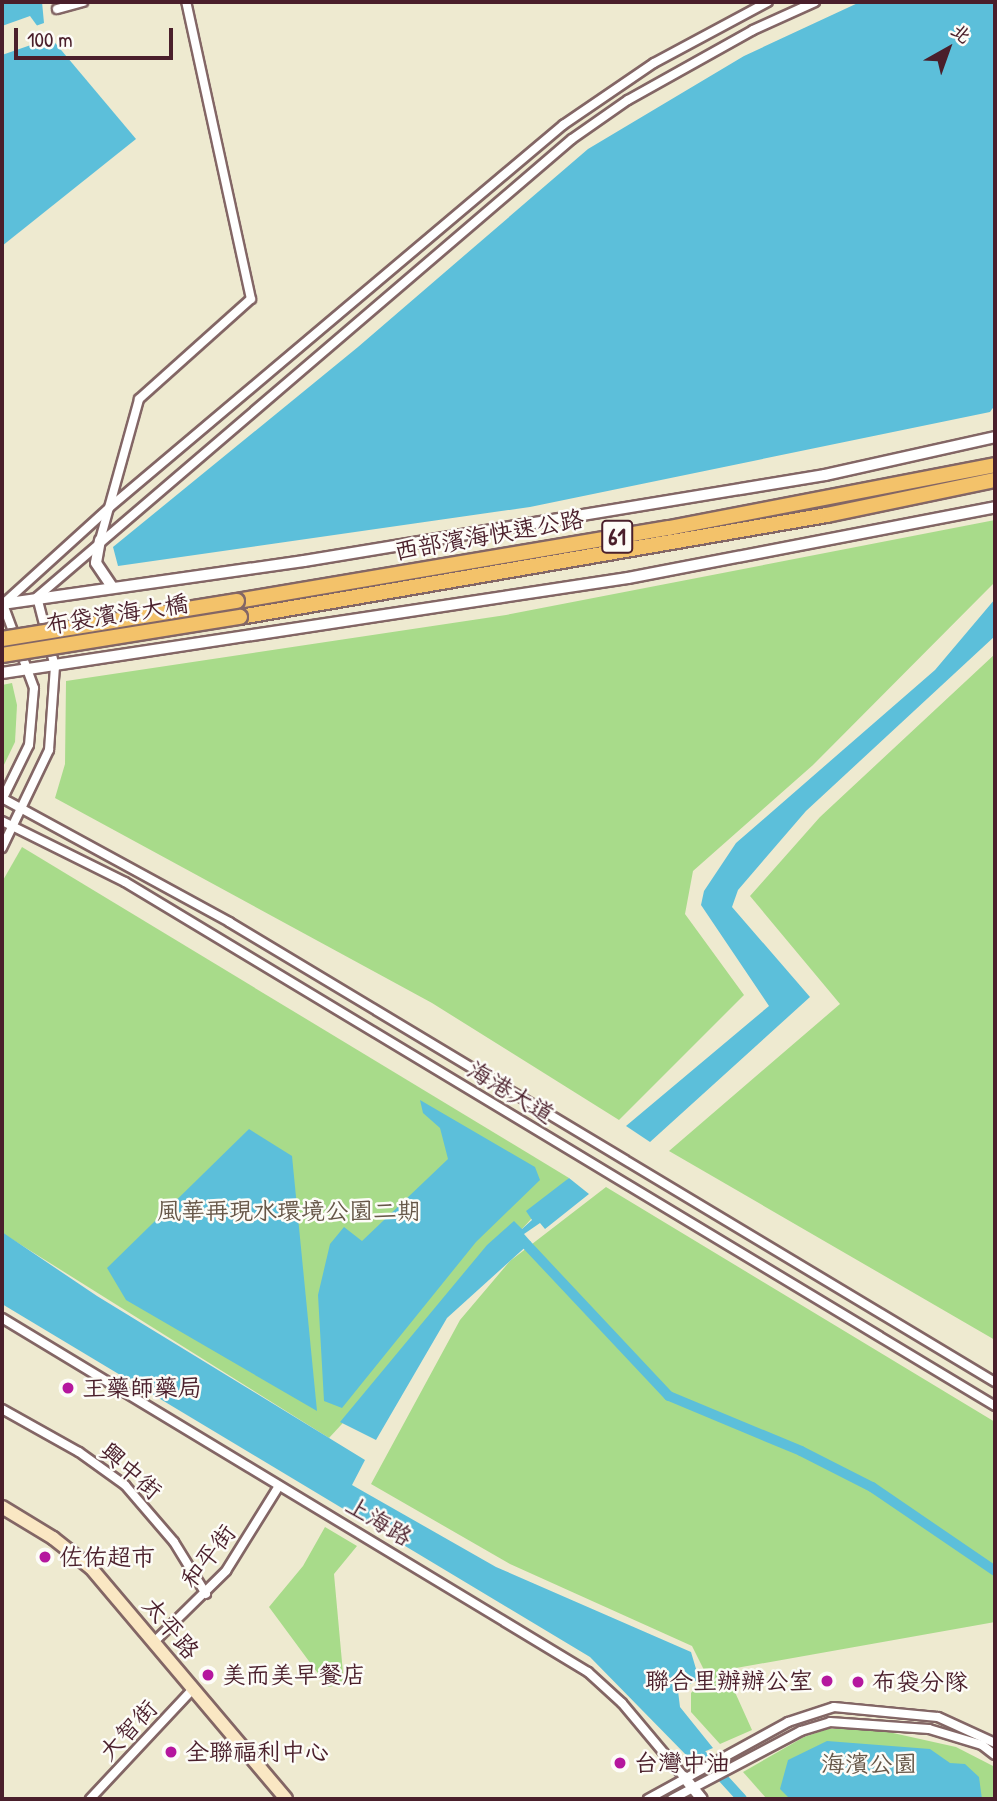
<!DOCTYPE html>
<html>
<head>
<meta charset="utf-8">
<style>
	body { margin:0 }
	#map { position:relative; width:997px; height:1801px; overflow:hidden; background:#eeead0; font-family:"Patrick Hand","LXGW WenKai TC",sans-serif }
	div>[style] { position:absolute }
	.green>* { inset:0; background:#a8db8a }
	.water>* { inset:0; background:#5cbfda }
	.pier>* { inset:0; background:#eeead0 }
	.canal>* { height:10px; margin:-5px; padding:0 5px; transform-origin:5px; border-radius:5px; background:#5cbfda }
	.roads { filter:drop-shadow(2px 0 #836665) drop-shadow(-2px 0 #836665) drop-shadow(0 2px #836665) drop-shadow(0 -2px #836665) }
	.minor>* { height:8px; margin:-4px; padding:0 4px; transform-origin:4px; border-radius:4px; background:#fff }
	.tertiary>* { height:10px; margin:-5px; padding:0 5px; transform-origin:5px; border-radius:5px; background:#fff }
	.secondary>* { height:12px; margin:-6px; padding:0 6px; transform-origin:6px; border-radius:6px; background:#fae7c3 }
	.trunk>* { height:14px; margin:-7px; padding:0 7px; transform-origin:7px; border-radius:7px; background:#f3c26a }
	.bridges { filter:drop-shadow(2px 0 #836665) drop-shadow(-2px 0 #836665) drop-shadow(0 2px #836665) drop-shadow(0 -2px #836665) }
	.trunk-bridge>* { height:14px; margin:-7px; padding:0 7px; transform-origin:7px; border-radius:7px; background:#f3c26a }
	.dots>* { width:19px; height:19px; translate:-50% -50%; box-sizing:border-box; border:4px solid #fdfcf7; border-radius:50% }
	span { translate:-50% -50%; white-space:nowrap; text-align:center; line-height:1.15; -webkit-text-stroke:5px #fdfcf7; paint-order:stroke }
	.shield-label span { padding:2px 5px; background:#fdfcf7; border:2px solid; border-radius:5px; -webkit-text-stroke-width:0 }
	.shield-label { font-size:23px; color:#4a1f2b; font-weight:700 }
	.street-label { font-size:24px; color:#4a1f2b }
	.park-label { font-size:24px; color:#665748 }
	.poi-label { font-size:24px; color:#4a1f2b }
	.left { translate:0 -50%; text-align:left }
	.right { translate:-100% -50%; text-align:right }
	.frame { position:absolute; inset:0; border:4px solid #4a1f2b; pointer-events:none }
	.north { position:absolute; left:913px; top:14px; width:70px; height:70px; -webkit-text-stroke:5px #fdfcf7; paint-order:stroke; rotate:40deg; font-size:19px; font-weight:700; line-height:28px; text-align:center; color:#4a1f2b }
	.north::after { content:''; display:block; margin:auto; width:24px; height:32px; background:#4a1f2b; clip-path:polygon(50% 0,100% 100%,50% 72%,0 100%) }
	.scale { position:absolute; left:14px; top:28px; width:159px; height:32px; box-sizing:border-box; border:4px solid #4a1f2b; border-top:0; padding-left:9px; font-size:21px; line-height:24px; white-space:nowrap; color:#4a1f2b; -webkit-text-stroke:5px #fdfcf7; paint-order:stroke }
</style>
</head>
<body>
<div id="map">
	<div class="green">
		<div style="clip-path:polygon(995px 520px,995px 582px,813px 765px,693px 871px,685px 914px,744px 995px,619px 1120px,432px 1003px,55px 798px,65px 764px,66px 681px,506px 615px)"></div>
		<div style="clip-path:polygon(995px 654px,995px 1340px,669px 1151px,840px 1004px,750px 896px,820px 817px)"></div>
		<div style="clip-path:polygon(12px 683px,17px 705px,15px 742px,2px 769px,2px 685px)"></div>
		<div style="clip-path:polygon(22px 847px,569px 1178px,329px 1438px,2px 1233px,2px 882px)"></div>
		<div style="clip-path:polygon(606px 1187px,995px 1422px,995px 1622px,725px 1670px,752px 1730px,720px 1744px,691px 1712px,691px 1693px,707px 1676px,692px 1646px,510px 1564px,371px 1484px,460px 1320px,510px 1261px)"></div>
		<div style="clip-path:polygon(325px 1527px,357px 1546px,334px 1574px,344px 1684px,328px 1687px,269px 1607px,303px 1566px)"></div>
		<div style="clip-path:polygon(828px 1729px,875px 1729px,956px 1747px,995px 1767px,995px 1799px,767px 1799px,743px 1772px,804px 1737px)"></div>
	</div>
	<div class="water">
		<div style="clip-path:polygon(2px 2px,42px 2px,44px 23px,2px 38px)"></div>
		<div style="clip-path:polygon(860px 2px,995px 2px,995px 405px,990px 412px,530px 507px,118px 566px,113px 547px,358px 347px,588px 149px,744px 56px)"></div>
		<div style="clip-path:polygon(51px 38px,136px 139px,2px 246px,2px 55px)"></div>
		<div style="clip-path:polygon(995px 599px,995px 636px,806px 811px,738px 890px,732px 907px,810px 997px,650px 1142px,626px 1126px,769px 1006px,701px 905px,704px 891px,736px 843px,935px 670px)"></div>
		<div style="clip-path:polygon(420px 1100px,535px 1167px,540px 1180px,476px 1242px,342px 1408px,324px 1401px,318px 1295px,330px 1244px,344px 1227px,362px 1241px,448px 1159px,440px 1128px,423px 1113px)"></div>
		<div style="clip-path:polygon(249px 1129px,292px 1156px,317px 1411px,126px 1300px,107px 1268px)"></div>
		<div style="clip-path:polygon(569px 1178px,589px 1194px,545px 1229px,540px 1223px,524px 1234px,531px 1242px,447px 1318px,376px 1440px,340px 1422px,487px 1245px,514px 1221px,522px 1229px,532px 1220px,526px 1211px)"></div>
		<div style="clip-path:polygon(2px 1232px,97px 1296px,365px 1460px,352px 1485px,496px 1567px,691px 1652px,699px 1679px,678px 1691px,680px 1707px,713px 1748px,689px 1758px,590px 1657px,2px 1304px)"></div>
		<div style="clip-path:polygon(827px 1741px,930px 1749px,950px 1763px,965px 1764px,979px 1777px,982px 1799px,790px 1799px,780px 1789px,788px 1760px)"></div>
	</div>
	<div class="pier">
		<div style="clip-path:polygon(30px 16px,38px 27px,2px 41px,2px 26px)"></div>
	</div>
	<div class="canal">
		<div style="left:527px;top:1245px;width:207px;rotate:46.8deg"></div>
		<div style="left:669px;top:1396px;width:143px;rotate:22.6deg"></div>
		<div style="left:801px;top:1451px;width:80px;rotate:26.9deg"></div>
		<div style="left:872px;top:1487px;width:149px;rotate:34.3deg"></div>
		<div style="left:692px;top:1744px;width:74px;rotate:47.7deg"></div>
	</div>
	<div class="roads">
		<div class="minor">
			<div style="left:57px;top:9px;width:27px;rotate:-15deg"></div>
			<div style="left:100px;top:540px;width:146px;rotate:-74.5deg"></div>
			<div style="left:139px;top:399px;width:150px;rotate:-41.8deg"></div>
			<div style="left:251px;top:299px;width:304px;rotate:-102.3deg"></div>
			<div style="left:2px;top:798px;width:259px;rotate:28.6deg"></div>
			<div style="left:229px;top:922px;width:894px;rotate:30.99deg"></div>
			<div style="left:2px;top:800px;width:61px;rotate:-63.9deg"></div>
			<div style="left:29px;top:745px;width:57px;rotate:-85deg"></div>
			<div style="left:34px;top:688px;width:90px;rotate:-110.3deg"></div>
			<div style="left:3px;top:604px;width:144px;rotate:-42.2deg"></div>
			<div style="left:110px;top:507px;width:593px;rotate:-40.14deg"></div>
			<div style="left:563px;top:125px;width:110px;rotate:-34.3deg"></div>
			<div style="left:654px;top:63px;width:129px;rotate:-28.2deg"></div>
			<div style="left:2px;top:821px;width:137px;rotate:26.4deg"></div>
			<div style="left:125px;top:882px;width:1016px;rotate:31.06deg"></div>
			<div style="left:2px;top:848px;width:109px;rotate:-64.4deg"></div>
			<div style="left:49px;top:750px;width:83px;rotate:-85.9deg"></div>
			<div style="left:55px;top:667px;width:72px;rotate:-104.4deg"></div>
			<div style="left:37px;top:597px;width:704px;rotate:-40.57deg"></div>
			<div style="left:572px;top:139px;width:68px;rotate:-34.9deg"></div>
			<div style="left:628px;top:100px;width:143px;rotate:-29.2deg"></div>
			<div style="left:753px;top:30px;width:68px;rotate:-24.3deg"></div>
			<div style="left:2px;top:1318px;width:685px;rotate:31.14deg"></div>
			<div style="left:588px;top:1672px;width:46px;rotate:42.4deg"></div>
			<div style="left:622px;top:1703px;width:97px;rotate:50deg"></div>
			<div style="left:2px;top:1409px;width:88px;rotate:29.2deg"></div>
			<div style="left:79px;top:1452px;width:57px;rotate:35.7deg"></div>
			<div style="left:125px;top:1485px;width:75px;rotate:49.3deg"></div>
			<div style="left:174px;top:1542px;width:61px;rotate:58.4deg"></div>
			<div style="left:155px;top:1641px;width:100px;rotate:-44.6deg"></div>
			<div style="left:226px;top:1571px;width:100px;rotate:-58.1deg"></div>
			<div style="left:90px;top:1799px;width:152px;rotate:-46.9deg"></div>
			<div style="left:648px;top:1799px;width:160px;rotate:-28.8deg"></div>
			<div style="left:788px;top:1722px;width:48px;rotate:-18.1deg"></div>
			<div style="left:834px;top:1707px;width:104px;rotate:5.5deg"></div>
			<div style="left:938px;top:1717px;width:63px;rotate:24.5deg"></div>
			<div style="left:672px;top:1799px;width:146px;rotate:-27.8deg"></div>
			<div style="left:801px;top:1731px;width:30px;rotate:-17deg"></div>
			<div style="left:830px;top:1722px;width:99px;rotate:4deg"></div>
			<div style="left:929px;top:1729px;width:55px;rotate:16.8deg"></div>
			<div style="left:982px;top:1745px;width:16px;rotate:38deg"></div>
		</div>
		<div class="tertiary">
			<div style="left:100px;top:540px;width:23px;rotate:100deg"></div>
			<div style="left:96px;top:563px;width:29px;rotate:56deg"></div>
			<div style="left:2px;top:604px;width:305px;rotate:-8.1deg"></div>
			<div style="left:304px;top:561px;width:528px;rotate:-9.37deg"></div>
			<div style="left:825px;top:475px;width:174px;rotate:-12.6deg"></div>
			<div style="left:2px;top:673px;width:633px;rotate:-8.63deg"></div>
			<div style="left:628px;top:578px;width:374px;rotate:-10.9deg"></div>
			<div style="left:684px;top:1777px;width:28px;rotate:51deg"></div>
		</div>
		<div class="secondary">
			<div style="left:2px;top:1507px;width:60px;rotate:31.3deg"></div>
			<div style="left:53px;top:1538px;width:48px;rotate:38.3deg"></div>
			<div style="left:91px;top:1568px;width:302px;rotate:49.8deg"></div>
		</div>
		<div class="trunk">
			<div style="left:237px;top:601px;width:438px;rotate:-9.6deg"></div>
			<div style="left:669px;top:528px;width:332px;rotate:-10.9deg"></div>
			<div style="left:240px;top:617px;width:596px;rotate:-9.86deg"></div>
			<div style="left:827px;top:515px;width:172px;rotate:-11.8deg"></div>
		</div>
	</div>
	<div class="bridges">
		<div class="trunk-bridge">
			<div style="left:2px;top:639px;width:238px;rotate:-9.2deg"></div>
			<div style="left:2px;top:655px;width:241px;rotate:-9.1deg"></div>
		</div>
	</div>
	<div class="dots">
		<div style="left:68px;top:1388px;background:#b5179e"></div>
		<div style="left:45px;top:1557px;background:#b5179e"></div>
		<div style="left:208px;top:1675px;background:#b5179e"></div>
		<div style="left:827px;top:1681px;background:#b5179e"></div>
		<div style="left:858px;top:1682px;background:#b5179e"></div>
		<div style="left:171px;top:1752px;background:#b5179e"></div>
		<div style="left:620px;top:1763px;background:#b5179e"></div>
	</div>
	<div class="shield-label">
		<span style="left:617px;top:537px">61</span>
	</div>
	<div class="street-label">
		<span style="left:489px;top:535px;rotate:-10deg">西部濱海快速公路</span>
		<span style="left:117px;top:614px;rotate:-9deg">布袋濱海大橋</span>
		<span style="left:511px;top:1092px;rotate:31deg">海港大道</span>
		<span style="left:131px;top:1471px;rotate:41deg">興中街</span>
		<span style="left:379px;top:1521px;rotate:31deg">上海路</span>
		<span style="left:208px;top:1556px;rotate:-52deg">和平街</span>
		<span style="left:171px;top:1628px;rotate:50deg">太平路</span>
		<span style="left:128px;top:1730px;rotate:-47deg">大智街</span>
	</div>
	<div class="park-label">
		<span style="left:289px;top:1211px">風華再現水環境公園二期</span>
		<span style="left:869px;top:1764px">海濱公園</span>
	</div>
	<div class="poi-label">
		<span class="left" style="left:82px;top:1388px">王藥師藥局</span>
		<span class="left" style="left:59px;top:1557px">佐佑超市</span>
		<span class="left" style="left:222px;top:1675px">美而美早餐店</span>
		<span class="right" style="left:813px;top:1681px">聯合里辦辦公室</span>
		<span class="left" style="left:872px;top:1682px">布袋分隊</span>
		<span class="left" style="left:185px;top:1752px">全聯福利中心</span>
		<span class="left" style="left:634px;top:1763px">台灣中油</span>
	</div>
	<div class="frame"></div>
	<div class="north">北</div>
	<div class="scale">100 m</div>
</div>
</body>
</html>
